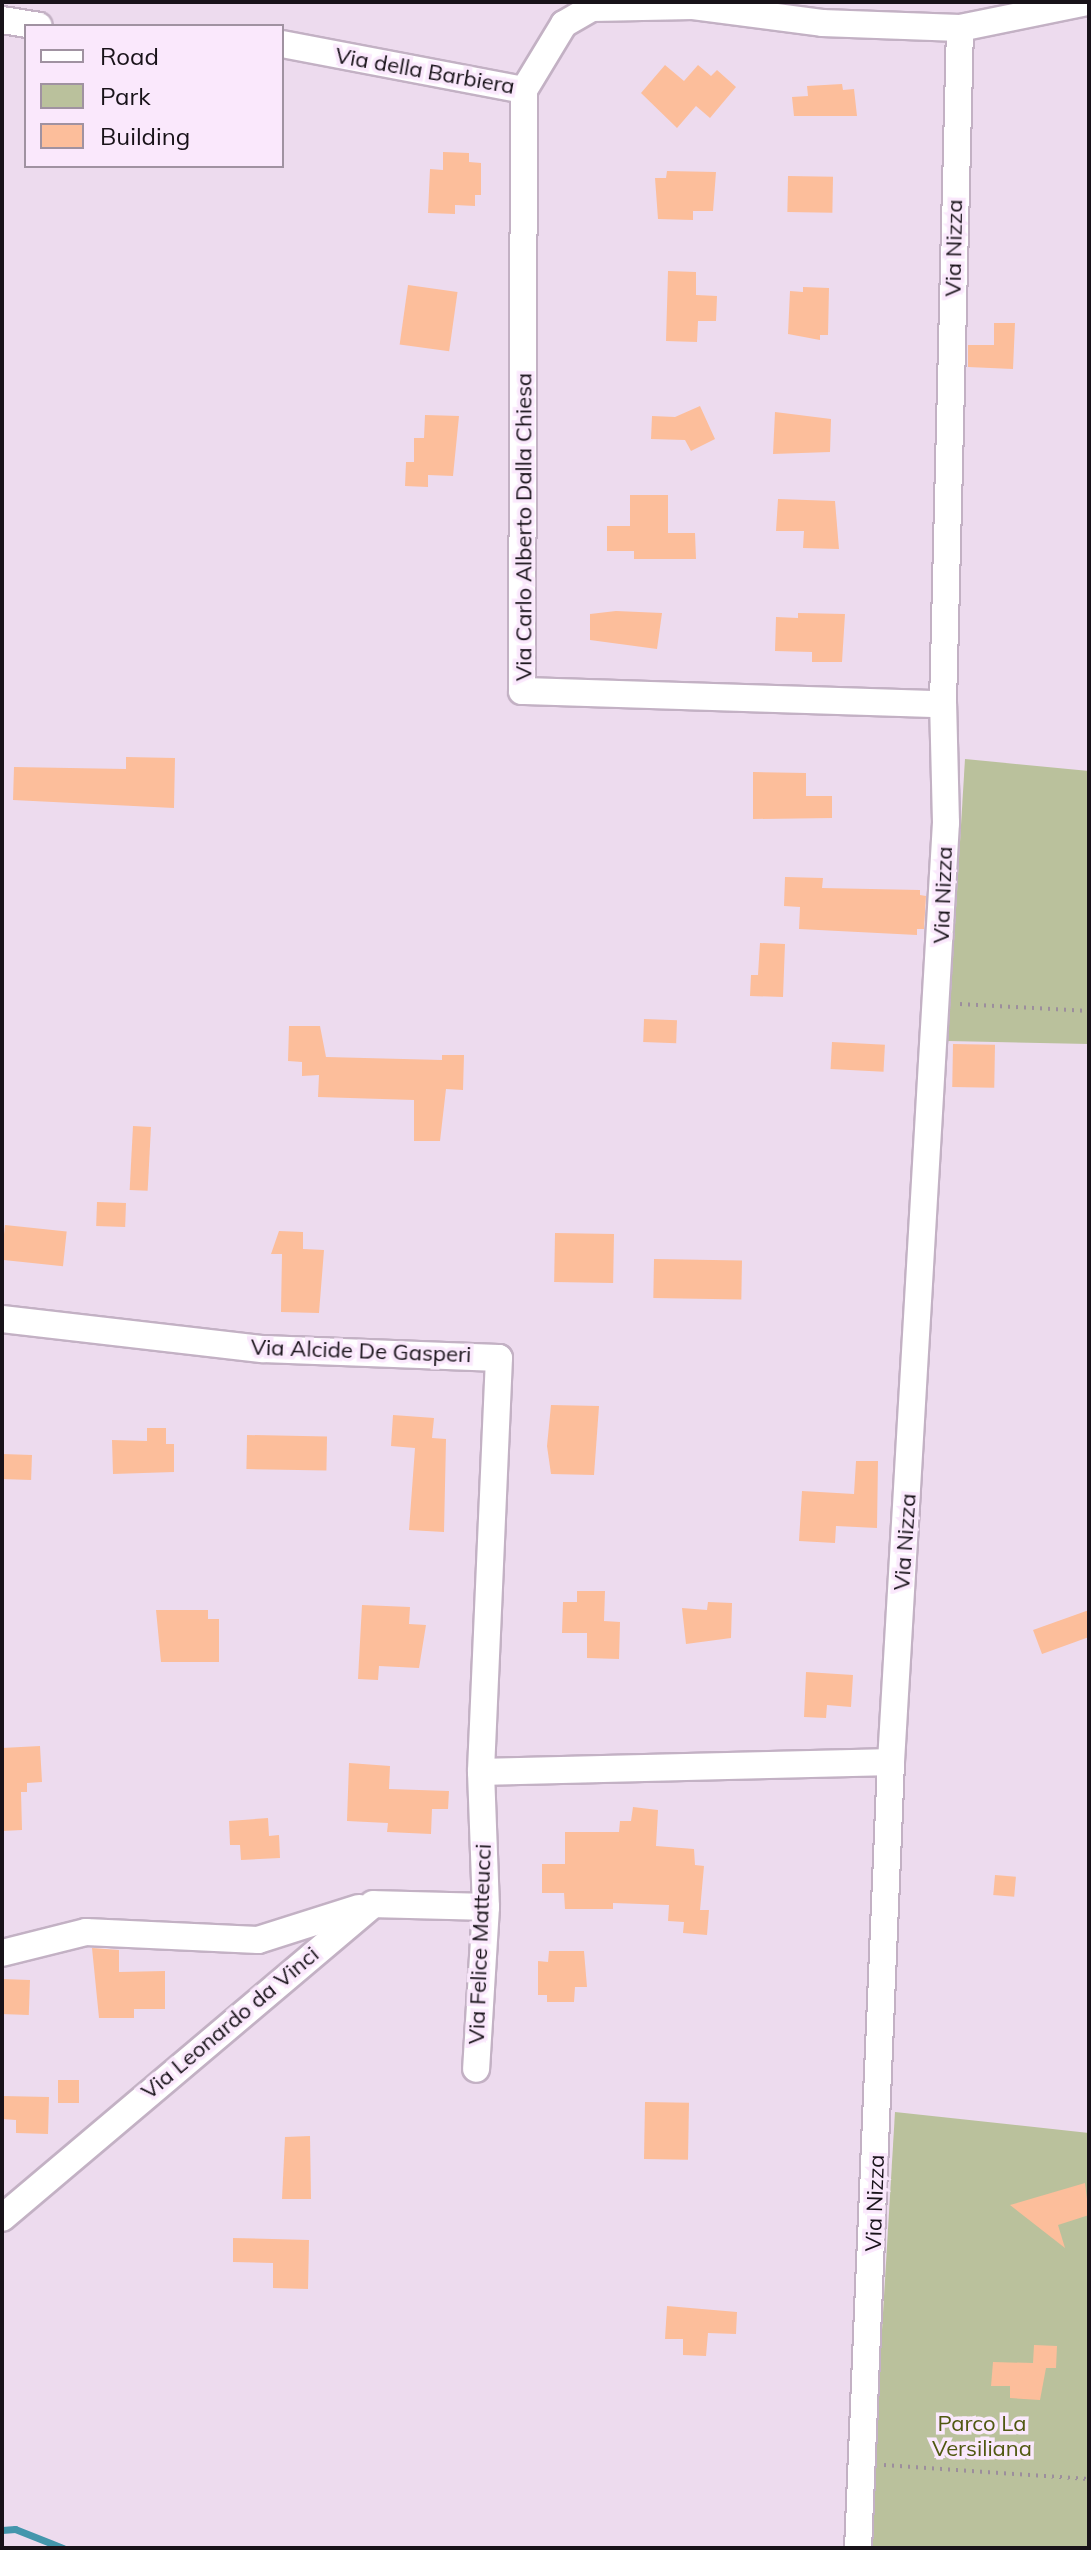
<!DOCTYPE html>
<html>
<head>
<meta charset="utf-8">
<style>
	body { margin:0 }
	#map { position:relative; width:1091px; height:2550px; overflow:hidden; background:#eddbee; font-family:Mulish,sans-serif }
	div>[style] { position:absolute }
	.green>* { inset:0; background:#bac19c }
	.stream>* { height:7px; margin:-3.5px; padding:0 3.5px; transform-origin:3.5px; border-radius:3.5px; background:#4496ac }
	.building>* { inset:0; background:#fcbe9b; transform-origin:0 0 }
	.path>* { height:4px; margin-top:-2px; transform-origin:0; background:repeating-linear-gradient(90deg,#9c8e9d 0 2px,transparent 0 8px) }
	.roads { filter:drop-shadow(2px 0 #c3b1c4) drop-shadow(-2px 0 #c3b1c4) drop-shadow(0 2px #c3b1c4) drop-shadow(0 -2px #c3b1c4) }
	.street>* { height:26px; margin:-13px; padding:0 13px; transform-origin:13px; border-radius:13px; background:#fff }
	span { translate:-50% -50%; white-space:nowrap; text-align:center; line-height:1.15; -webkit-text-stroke:7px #fae8fc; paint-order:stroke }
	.street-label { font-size:22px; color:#181219 }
	.park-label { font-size:22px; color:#505811 }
	.frame { position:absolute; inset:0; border:4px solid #181219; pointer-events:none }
	.legend { position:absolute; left:24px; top:24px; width:260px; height:144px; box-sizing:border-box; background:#fae8fc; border:2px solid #a092a1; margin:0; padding:10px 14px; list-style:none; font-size:24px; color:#181219 }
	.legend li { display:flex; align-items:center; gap:16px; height:40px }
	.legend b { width:40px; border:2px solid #a092a1 }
</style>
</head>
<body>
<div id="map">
	<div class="green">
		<div style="clip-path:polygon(965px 759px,1089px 771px,1089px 1044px,948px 1041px)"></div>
		<div style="clip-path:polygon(895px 2112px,1089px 2133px,1089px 2548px,869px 2548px)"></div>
	</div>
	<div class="stream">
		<div style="left:2px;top:2530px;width:13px;rotate:-4deg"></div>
		<div style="left:15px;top:2529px;width:52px;rotate:21.6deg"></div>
	</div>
	<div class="building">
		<div style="clip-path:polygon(665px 65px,684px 81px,698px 65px,711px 76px,717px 70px,736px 87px,710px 118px,696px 106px,677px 128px,641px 93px)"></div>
		<div style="clip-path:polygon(842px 84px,843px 90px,854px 89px,857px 116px,794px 116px,792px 97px,808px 96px,807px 86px)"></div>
		<div style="clip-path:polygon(443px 152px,469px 153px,469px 162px,481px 163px,481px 195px,475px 195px,475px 206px,455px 205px,455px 214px,428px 213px,430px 169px,443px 170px)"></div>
		<div style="clip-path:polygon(667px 171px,716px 172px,713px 211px,693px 211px,693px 220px,658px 219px,655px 178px,666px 178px)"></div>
		<div style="left:788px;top:176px;width:45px;height:36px;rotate:1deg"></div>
		<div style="clip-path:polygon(668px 271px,696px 272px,696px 295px,717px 296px,716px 321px,698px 321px,697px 342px,666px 341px)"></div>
		<div style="left:408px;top:285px;width:50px;height:60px;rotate:8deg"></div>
		<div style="clip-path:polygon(803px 287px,829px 288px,828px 335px,820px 335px,820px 340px,788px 334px,790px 291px,803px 292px)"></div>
		<div style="clip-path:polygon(994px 323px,1015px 323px,1013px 369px,968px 367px,968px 345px,994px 345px)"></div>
		<div style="clip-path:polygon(700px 406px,715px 439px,691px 451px,685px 440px,651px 439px,652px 416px,675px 417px)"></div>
		<div style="clip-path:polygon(775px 412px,831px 419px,830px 452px,773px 454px)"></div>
		<div style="clip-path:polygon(425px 415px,459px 416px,453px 476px,428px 475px,428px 487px,405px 486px,406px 462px,414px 462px,414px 438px,424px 438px)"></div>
		<div style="clip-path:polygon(630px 495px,668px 495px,668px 533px,695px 533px,696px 559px,634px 559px,634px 551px,607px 551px,607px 526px,630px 526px)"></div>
		<div style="clip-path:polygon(778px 499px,835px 501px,839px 549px,803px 548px,804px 531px,776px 531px)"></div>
		<div style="clip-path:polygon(616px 611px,662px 613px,657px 649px,590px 640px,590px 614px)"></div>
		<div style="clip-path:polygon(798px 613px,845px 614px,842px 662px,812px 662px,812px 652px,775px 651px,776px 617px,798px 618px)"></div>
		<div style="clip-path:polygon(126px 757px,175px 758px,174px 808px,13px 800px,14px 767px,126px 769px)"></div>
		<div style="clip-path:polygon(753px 772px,806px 773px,806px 796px,832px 796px,832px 818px,753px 819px)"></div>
		<div style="clip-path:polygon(785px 877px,823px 878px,822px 888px,920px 890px,920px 895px,926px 896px,924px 929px,917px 929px,917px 935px,799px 929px,800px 907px,784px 906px)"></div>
		<div style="clip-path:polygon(760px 943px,785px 944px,783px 997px,750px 996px,751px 975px,758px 975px)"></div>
		<div style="left:644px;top:1019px;width:33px;height:23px;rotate:2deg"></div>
		<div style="clip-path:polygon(289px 1026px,320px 1026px,326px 1057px,442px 1060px,442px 1055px,464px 1055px,463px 1090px,446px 1089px,440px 1141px,414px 1141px,414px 1100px,318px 1097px,319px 1075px,302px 1076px,302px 1062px,288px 1061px)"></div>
		<div style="left:832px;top:1042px;width:53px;height:27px;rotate:3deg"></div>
		<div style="left:953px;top:1044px;width:42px;height:43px;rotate:1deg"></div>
		<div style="left:133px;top:1126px;width:18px;height:64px;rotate:3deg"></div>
		<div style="left:97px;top:1202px;width:29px;height:24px;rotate:2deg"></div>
		<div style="left:5px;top:1225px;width:62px;height:35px;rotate:6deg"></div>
		<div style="clip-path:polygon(279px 1231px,303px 1232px,303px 1249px,324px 1250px,319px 1313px,281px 1312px,282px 1254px,271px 1254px)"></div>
		<div style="left:555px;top:1233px;width:59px;height:49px;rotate:1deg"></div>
		<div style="left:654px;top:1259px;width:88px;height:39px;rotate:1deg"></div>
		<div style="clip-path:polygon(551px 1405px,599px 1406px,594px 1475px,551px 1474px,547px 1446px)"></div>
		<div style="clip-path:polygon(393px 1415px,434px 1418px,432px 1438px,446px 1439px,444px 1532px,409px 1530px,415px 1448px,391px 1446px)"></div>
		<div style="clip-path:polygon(147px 1428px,166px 1428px,166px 1444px,174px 1444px,174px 1472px,113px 1474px,112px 1440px,147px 1441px)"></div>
		<div style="left:247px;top:1435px;width:80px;height:34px;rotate:1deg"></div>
		<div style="left:2px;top:1454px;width:30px;height:25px;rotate:2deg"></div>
		<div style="clip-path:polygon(856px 1461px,878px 1461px,877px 1528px,836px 1526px,835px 1543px,799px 1541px,802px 1491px,854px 1494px)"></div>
		<div style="clip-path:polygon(577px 1591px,605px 1591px,604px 1621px,620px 1622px,619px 1659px,587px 1658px,587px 1633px,562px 1633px,563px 1602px,577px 1602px)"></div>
		<div style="clip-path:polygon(708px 1602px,732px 1603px,731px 1638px,686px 1644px,682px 1608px,707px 1610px)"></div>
		<div style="clip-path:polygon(362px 1605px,410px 1607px,409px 1624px,426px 1625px,419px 1668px,379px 1666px,378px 1680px,358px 1679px)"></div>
		<div style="clip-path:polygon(156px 1610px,208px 1610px,208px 1619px,219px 1619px,219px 1662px,161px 1662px)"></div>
		<div style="clip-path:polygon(1089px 1610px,1089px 1637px,1042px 1654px,1033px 1630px)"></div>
		<div style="clip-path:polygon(806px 1672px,853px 1675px,851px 1707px,827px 1705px,826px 1718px,804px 1717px)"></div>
		<div style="clip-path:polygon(40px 1746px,42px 1782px,27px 1783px,27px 1792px,21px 1792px,22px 1830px,2px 1831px,2px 1748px)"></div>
		<div style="clip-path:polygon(349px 1763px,390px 1766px,389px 1789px,449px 1791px,448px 1809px,432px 1809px,431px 1834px,387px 1832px,388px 1823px,347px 1821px)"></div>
		<div style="clip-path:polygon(633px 1807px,658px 1810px,656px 1846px,694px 1849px,695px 1865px,704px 1866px,700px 1910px,709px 1910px,707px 1935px,683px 1933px,684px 1922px,668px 1921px,669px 1905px,613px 1903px,613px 1909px,565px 1909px,564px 1893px,542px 1893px,542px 1864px,565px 1864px,565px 1832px,619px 1832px,620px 1821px,631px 1821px)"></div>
		<div style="clip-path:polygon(268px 1818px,269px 1836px,279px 1835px,280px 1858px,241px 1860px,240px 1845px,230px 1845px,229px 1821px)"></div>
		<div style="left:995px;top:1875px;width:21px;height:20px;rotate:5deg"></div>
		<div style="clip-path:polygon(92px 1948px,119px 1950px,119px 1972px,165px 1971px,165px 2009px,134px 2009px,134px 2018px,99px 2018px)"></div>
		<div style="clip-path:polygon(549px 1951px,584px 1951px,587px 1987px,575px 1987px,574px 2002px,547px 2002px,547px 1995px,538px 1995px,538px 1961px,548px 1962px)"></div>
		<div style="left:2px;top:1979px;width:28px;height:35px;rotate:2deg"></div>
		<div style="left:58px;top:2080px;width:21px;height:23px"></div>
		<div style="clip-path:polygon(2px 2096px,49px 2097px,48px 2134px,16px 2133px,16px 2120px,2px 2119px)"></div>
		<div style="left:645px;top:2102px;width:44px;height:57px;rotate:1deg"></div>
		<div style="clip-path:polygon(310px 2136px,311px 2199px,282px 2199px,285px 2137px)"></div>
		<div style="clip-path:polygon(1085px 2183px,1089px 2215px,1058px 2225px,1065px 2248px,1010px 2205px)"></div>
		<div style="clip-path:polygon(233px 2238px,309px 2240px,308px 2289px,273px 2288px,273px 2263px,233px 2262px)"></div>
		<div style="clip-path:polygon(667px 2306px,737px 2312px,736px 2334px,708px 2333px,706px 2356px,683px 2355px,683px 2339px,665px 2339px)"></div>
		<div style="clip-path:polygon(1034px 2345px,1057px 2346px,1056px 2368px,1046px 2368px,1040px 2400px,1010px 2398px,1010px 2386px,991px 2386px,993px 2362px,1033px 2363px)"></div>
	</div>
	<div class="path">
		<div style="left:960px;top:1004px;width:129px;rotate:3.1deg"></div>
		<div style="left:884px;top:2465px;width:205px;rotate:3.9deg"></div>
	</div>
	<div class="roads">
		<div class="street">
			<div style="left:2px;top:20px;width:37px;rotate:9deg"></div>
			<div style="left:282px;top:44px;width:246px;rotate:10.8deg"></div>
			<div style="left:524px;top:90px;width:77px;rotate:-58.8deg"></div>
			<div style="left:564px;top:24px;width:32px;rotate:-30deg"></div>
			<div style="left:592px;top:8px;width:101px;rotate:-1.1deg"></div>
			<div style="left:693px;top:6px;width:130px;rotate:7.5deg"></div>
			<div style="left:822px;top:23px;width:138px;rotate:2.1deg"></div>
			<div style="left:960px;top:28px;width:131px;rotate:-11.5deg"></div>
			<div style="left:524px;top:90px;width:601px;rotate:90.19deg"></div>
			<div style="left:522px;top:691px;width:421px;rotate:1.8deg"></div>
			<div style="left:2px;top:1319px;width:263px;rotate:6.6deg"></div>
			<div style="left:263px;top:1349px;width:236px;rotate:2.2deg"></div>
			<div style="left:499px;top:1358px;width:414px;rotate:92.5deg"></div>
			<div style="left:481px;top:1772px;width:135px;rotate:87.9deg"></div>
			<div style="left:486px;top:1907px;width:162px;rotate:93.5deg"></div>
			<div style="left:891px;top:1762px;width:941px;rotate:-86.65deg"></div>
			<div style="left:946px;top:823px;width:119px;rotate:-91.4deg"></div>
			<div style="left:943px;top:704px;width:676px;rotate:-88.56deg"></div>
			<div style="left:481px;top:1772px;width:410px;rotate:-1.4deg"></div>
			<div style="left:891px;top:1762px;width:787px;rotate:92.4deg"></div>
			<div style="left:2px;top:1953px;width:87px;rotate:-14deg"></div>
			<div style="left:86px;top:1932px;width:172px;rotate:2.7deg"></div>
			<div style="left:258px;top:1940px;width:106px;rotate:-17.6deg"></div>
			<div style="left:2px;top:2218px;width:486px;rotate:-40.2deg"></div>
			<div style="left:373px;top:1904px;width:113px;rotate:1.5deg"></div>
		</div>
	</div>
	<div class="street-label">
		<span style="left:425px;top:71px;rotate:10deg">Via della Barbiera</span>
		<span style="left:954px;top:248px;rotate:-89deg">Via Nizza</span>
		<span style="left:524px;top:527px;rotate:-90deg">Via Carlo Alberto Dalla Chiesa</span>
		<span style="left:943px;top:895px;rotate:-88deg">Via Nizza</span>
		<span style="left:361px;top:1351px;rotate:2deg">Via Alcide De Gasperi</span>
		<span style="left:905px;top:1542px;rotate:-86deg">Via Nizza</span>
		<span style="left:480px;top:1944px;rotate:-88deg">Via Felice Matteucci</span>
		<span style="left:230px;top:2023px;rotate:-40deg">Via Leonardo da Vinci</span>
		<span style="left:875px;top:2203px;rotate:-88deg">Via Nizza</span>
	</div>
	<div class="park-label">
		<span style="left:982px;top:2436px">Parco La<br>Versiliana</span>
	</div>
	<div class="frame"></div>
	<ul class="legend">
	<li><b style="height:10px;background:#fff"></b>Road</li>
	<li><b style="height:22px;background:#bac19c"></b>Park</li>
	<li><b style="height:22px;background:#fcbe9b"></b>Building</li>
	</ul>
</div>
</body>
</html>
